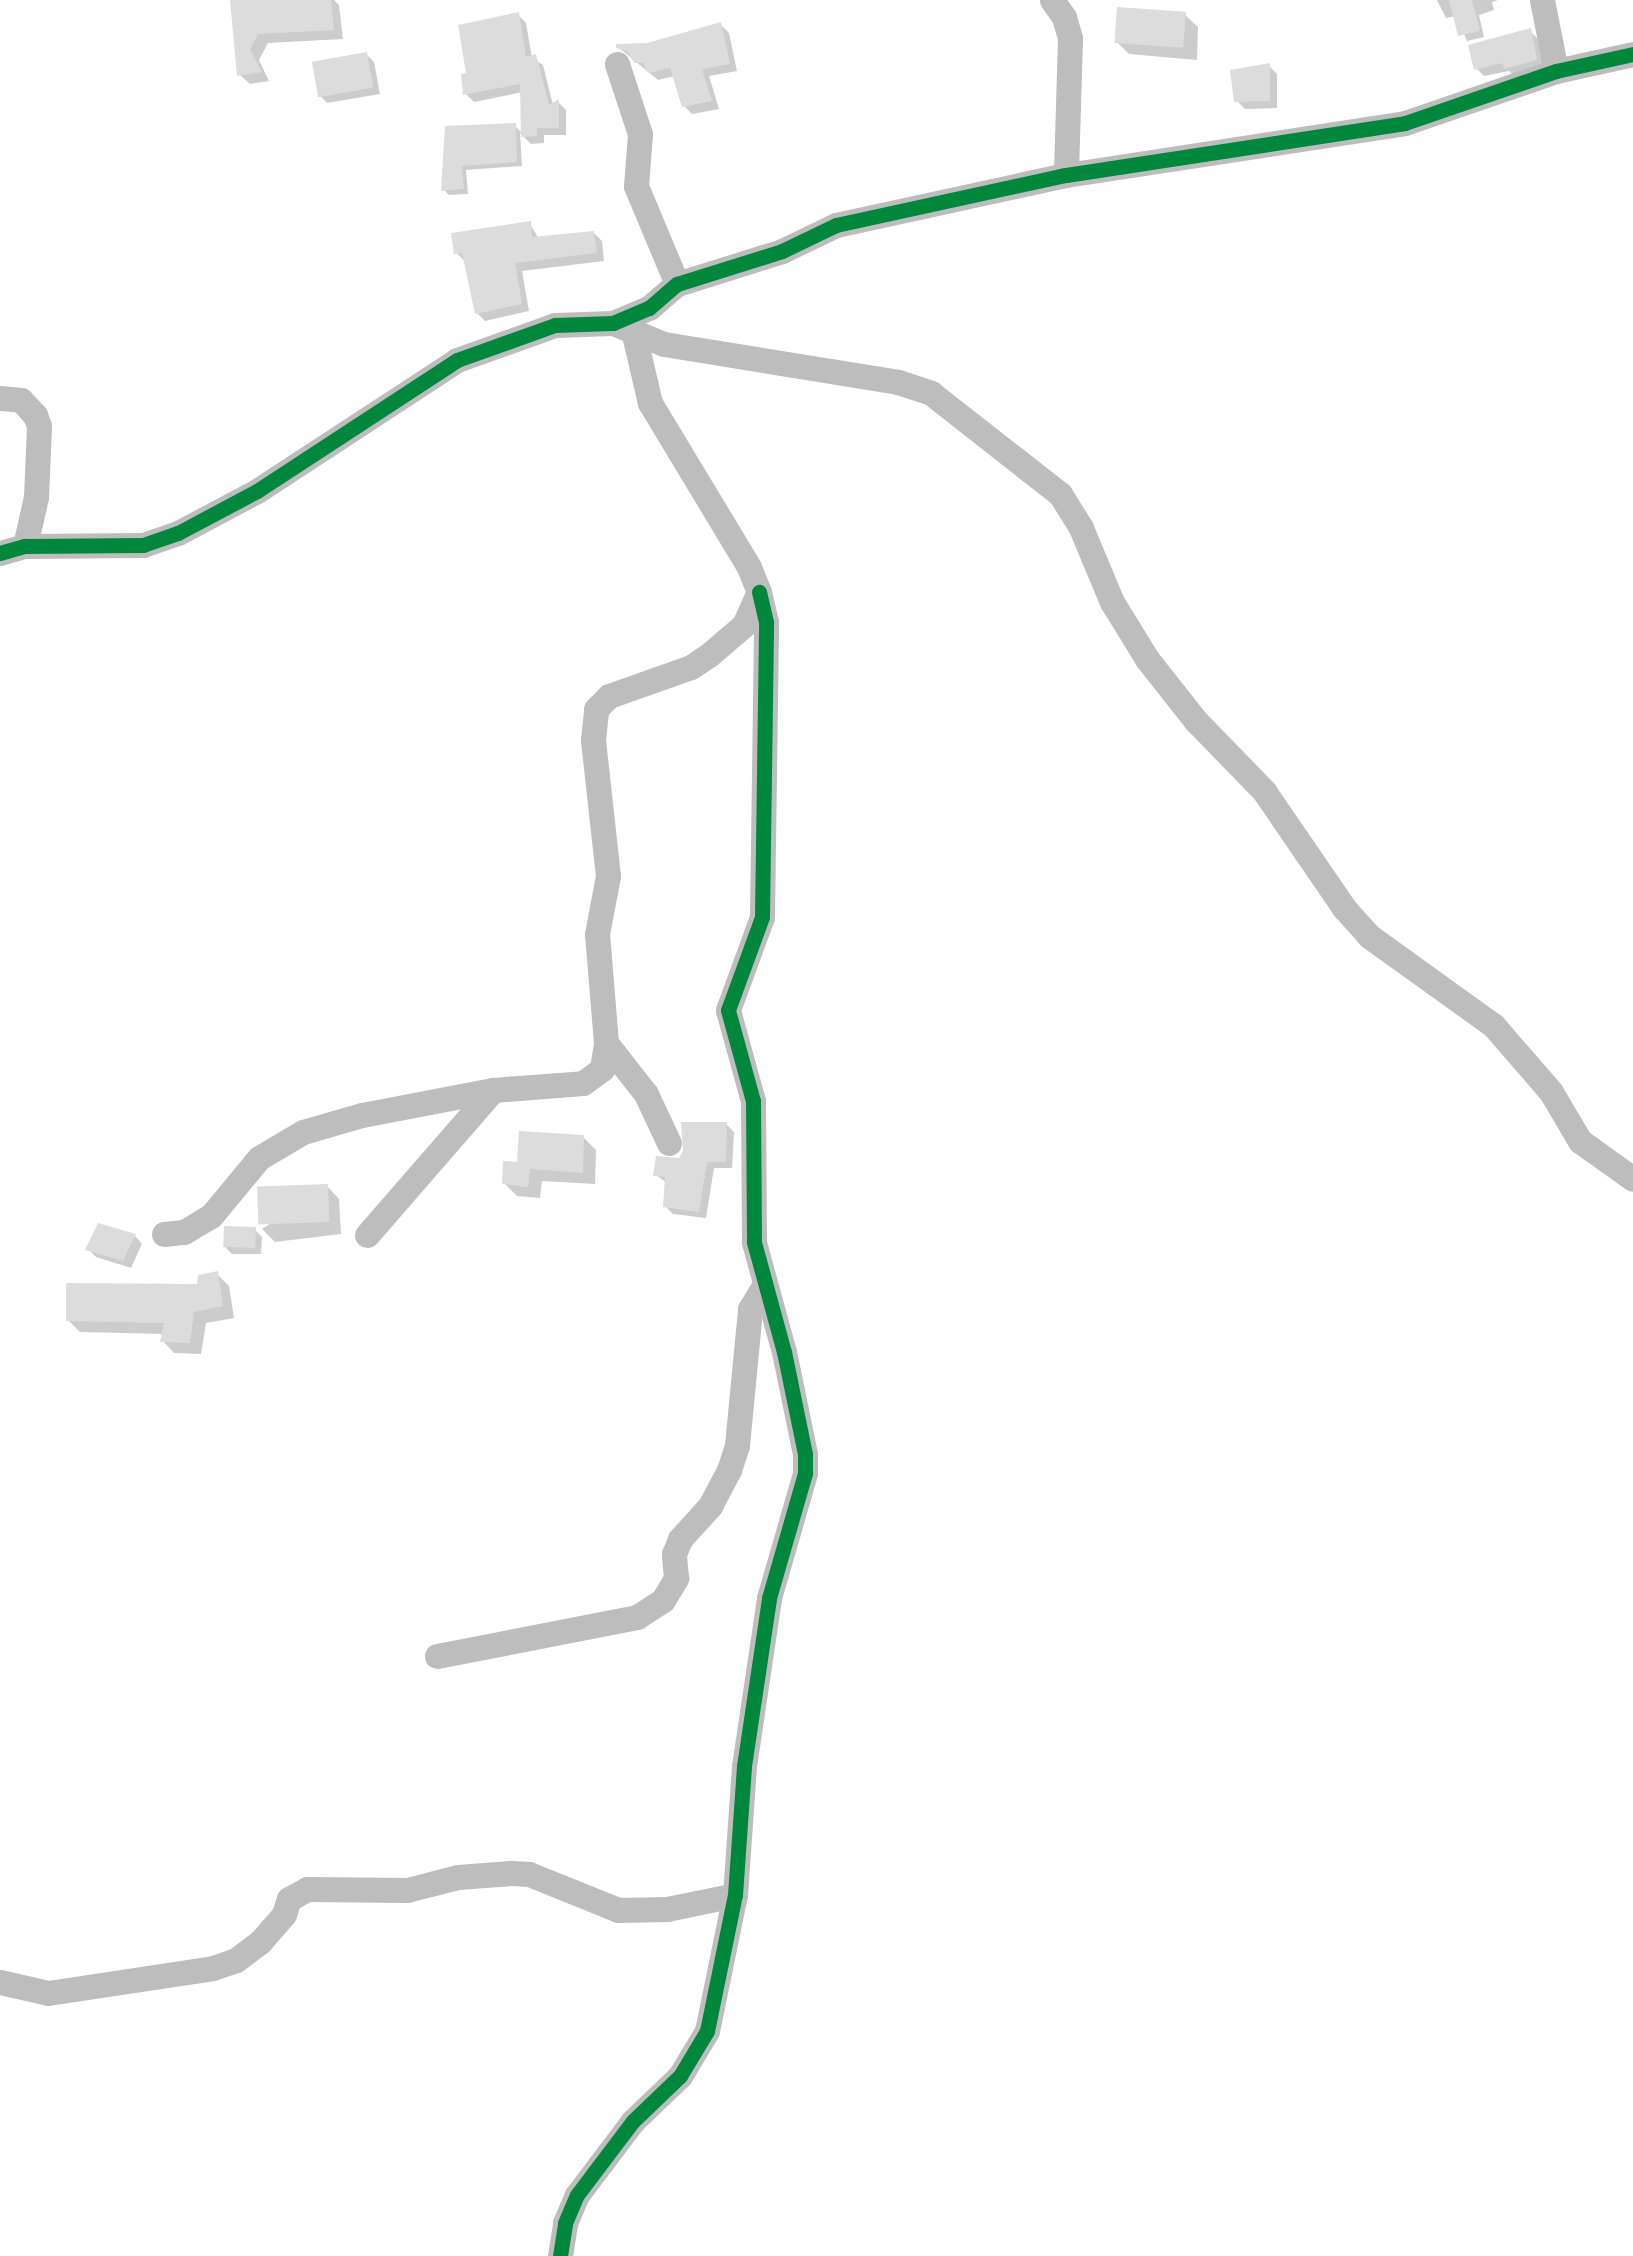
<!DOCTYPE html>
<html>
<head>
<meta charset="utf-8">
<style>
	body { margin:0 }
	#map { position:relative; width:1633px; height:2256px; overflow:hidden; background:#fff; font-family:"Asap Condensed",sans-serif }
	div>[style] { position:absolute }
	.shadow>* { inset:0; background:#0003 }
	.building>* { inset:0; background:#dcdcdc; transform-origin:0 0 }
	.street>* { height:25px; margin:-12.5px; padding:0 12.5px; transform-origin:12.5px; border-radius:12.5px; background:#bdbdbd }
	.cycleway>* { height:15px; margin:-7.5px; padding:0 7.5px; transform-origin:7.5px; border-radius:7.5px; background:#00873e }
	span { translate:-50% -50%; white-space:nowrap; text-align:center; line-height:1.15; -webkit-text-stroke:10px #fff; paint-order:stroke }
</style>
</head>
<body>
<div id="map">
	<div class="shadow">
		<div style="clip-path:polygon(243px 0,334px 0,339px 5px,343px 39px,268px 43px,259px 60px,269px 81px,250px 84px,240px 75px)"></div>
		<div style="clip-path:polygon(1437px 0,1498px 0,1492px 2px,1494px 10px,1479px 15px,1484px 37px,1467px 41px,1456px 16px,1446px 18px)"></div>
		<div style="clip-path:polygon(518px 15px,526px 23px,532px 58px,543px 65px,553px 105px,558px 102px,566px 110px,566px 135px,544px 135px,544px 143px,531px 144px,520px 133px,522px 166px,466px 170px,468px 194px,449px 195px,444px 190px,447px 129px,515px 126px,523px 134px,523px 92px,474px 102px,466px 94px)"></div>
		<div style="clip-path:polygon(1185px 15px,1198px 27px,1197px 60px,1129px 54px,1117px 42px)"></div>
		<div style="clip-path:polygon(721px 25px,729px 33px,737px 71px,709px 76px,719px 109px,692px 114px,684px 106px,675px 76px,658px 80px,618px 47px,647px 46px)"></div>
		<div style="clip-path:polygon(1530px 31px,1538px 39px,1544px 68px,1514px 76px,1509px 71px,1484px 76px,1476px 68px)"></div>
		<div style="clip-path:polygon(366px 54px,374px 62px,380px 94px,327px 103px,319px 94px)"></div>
		<div style="clip-path:polygon(1269px 66px,1277px 74px,1277px 108px,1245px 109px,1237px 101px)"></div>
		<div style="clip-path:polygon(530px 224px,539px 239px,594px 233px,602px 241px,604px 261px,522px 271px,529px 311px,485px 321px,477px 313px,466px 263px,457px 253px)"></div>
		<div style="clip-path:polygon(726px 1124px,734px 1132px,732px 1168px,714px 1168px,706px 1218px,673px 1214px,665px 1206px,667px 1183px,656px 1175px)"></div>
		<div style="clip-path:polygon(583px 1137px,596px 1150px,595px 1184px,542px 1181px,540px 1198px,517px 1196px,504px 1183px,519px 1165px)"></div>
		<div style="clip-path:polygon(327px 1186px,339px 1199px,341px 1234px,275px 1242px,262px 1229px)"></div>
		<div style="clip-path:polygon(254px 1229px,262px 1237px,261px 1254px,232px 1254px,224px 1246px)"></div>
		<div style="clip-path:polygon(135px 1236px,142px 1244px,131px 1268px,96px 1257px,88px 1249px)"></div>
		<div style="clip-path:polygon(217px 1274px,229px 1286px,234px 1318px,206px 1323px,201px 1354px,174px 1353px,163px 1341px,164px 1334px,80px 1332px,68px 1320px,199px 1286px)"></div>
	</div>
	<div class="building">
		<div style="clip-path:polygon(230px 0,331px 0,334px 30px,258px 34px,250px 49px,262px 72px,237px 76px)"></div>
		<div style="clip-path:polygon(1449px 0,1472px 0,1480px 31px,1458px 36px)"></div>
		<div style="left:1117px;top:7px;width:69px;height:36px;rotate:4deg"></div>
		<div style="clip-path:polygon(519px 12px,526px 57px,536px 54px,549px 105px,559px 99px,559px 128px,537px 128px,537px 136px,521px 137px,520px 84px,463px 95px,461px 74px,466px 73px,458px 25px)"></div>
		<div style="clip-path:polygon(721px 22px,730px 64px,702px 69px,712px 101px,682px 107px,670px 68px,648px 73px,643px 63px,634px 63px,627px 51px,616px 48px,616px 44px,647px 43px)"></div>
		<div style="clip-path:polygon(1531px 28px,1537px 60px,1504px 69px,1502px 63px,1474px 70px,1468px 45px)"></div>
		<div style="left:367px;top:52px;width:36px;height:56px;rotate:80deg"></div>
		<div style="clip-path:polygon(1270px 63px,1270px 101px,1234px 102px,1230px 70px)"></div>
		<div style="clip-path:polygon(516px 123px,517px 162px,462px 166px,464px 189px,441px 191px,445px 126px)"></div>
		<div style="clip-path:polygon(531px 221px,532px 237px,594px 231px,597px 253px,515px 263px,522px 304px,475px 314px,462px 253px,454px 254px,451px 233px)"></div>
		<div style="clip-path:polygon(681px 1122px,727px 1122px,726px 1162px,707px 1162px,699px 1212px,663px 1207px,665px 1177px,653px 1176px,656px 1156px,679px 1158px,683px 1151px)"></div>
		<div style="clip-path:polygon(519px 1131px,584px 1135px,583px 1173px,530px 1169px,528px 1187px,502px 1184px,503px 1161px,517px 1162px)"></div>
		<div style="left:328px;top:1184px;width:38px;height:71px;rotate:88deg"></div>
		<div style="clip-path:polygon(98px 1223px,136px 1234px,123px 1261px,85px 1250px)"></div>
		<div style="left:224px;top:1226px;width:32px;height:21px;rotate:2deg"></div>
		<div style="clip-path:polygon(218px 1271px,223px 1306px,194px 1312px,190px 1343px,160px 1342px,164px 1323px,66px 1321px,66px 1283px,197px 1284px,198px 1275px)"></div>
	</div>
	<div class="street">
		<div style="left:1052px;top:0;width:21px;rotate:55deg"></div>
		<div style="left:1064px;top:17px;width:22px;rotate:74deg"></div>
		<div style="left:1070px;top:38px;width:137px;rotate:91.7deg"></div>
		<div style="left:1542px;top:0;width:72px;rotate:78.8deg"></div>
		<div style="left:617px;top:64px;width:74px;rotate:71.8deg"></div>
		<div style="left:640px;top:134px;width:52px;rotate:94.4deg"></div>
		<div style="left:636px;top:186px;width:106px;rotate:67.3deg"></div>
		<div style="left:613px;top:323px;width:55px;rotate:22.4deg"></div>
		<div style="left:664px;top:344px;width:237px;rotate:9.2deg"></div>
		<div style="left:898px;top:382px;width:35px;rotate:18deg"></div>
		<div style="left:931px;top:393px;width:164px;rotate:38.1deg"></div>
		<div style="left:1060px;top:494px;width:40px;rotate:58deg"></div>
		<div style="left:1081px;top:528px;width:80px;rotate:67.3deg"></div>
		<div style="left:1112px;top:602px;width:67px;rotate:58.4deg"></div>
		<div style="left:1147px;top:659px;width:79px;rotate:51.7deg"></div>
		<div style="left:1196px;top:721px;width:98px;rotate:45.8deg"></div>
		<div style="left:1264px;top:791px;width:142px;rotate:55.6deg"></div>
		<div style="left:1344px;top:908px;width:38px;rotate:48deg"></div>
		<div style="left:1369px;top:936px;width:153px;rotate:35.7deg"></div>
		<div style="left:1493px;top:1025px;width:89px;rotate:49.1deg"></div>
		<div style="left:1551px;top:1092px;width:57px;rotate:59.4deg"></div>
		<div style="left:1580px;top:1141px;width:65px;rotate:35.6deg"></div>
		<div style="left:0;top:398px;width:21px;rotate:5deg"></div>
		<div style="left:21px;top:400px;width:21px;rotate:47deg"></div>
		<div style="left:35px;top:415px;width:12px;rotate:70deg"></div>
		<div style="left:39px;top:426px;width:71px;rotate:92.4deg"></div>
		<div style="left:36px;top:497px;width:50px;rotate:102.7deg"></div>
		<div style="left:0;top:553px;width:26px;rotate:-16deg"></div>
		<div style="left:25px;top:546px;width:118px;rotate:-0.5deg"></div>
		<div style="left:143px;top:545px;width:37px;rotate:-19deg"></div>
		<div style="left:178px;top:533px;width:89px;rotate:-28deg"></div>
		<div style="left:257px;top:491px;width:239px;rotate:-33.2deg"></div>
		<div style="left:457px;top:360px;width:104px;rotate:-19.7deg"></div>
		<div style="left:555px;top:325px;width:58px;rotate:-2deg"></div>
		<div style="left:613px;top:323px;width:39px;rotate:-23deg"></div>
		<div style="left:649px;top:308px;width:37px;rotate:-41deg"></div>
		<div style="left:677px;top:284px;width:110px;rotate:-17.4deg"></div>
		<div style="left:782px;top:251px;width:60px;rotate:-25.7deg"></div>
		<div style="left:836px;top:225px;width:235px;rotate:-12.3deg"></div>
		<div style="left:1066px;top:175px;width:343px;rotate:-8.7deg"></div>
		<div style="left:1405px;top:123px;width:160px;rotate:-19deg"></div>
		<div style="left:1556px;top:71px;width:79px;rotate:-12.4deg"></div>
		<div style="left:606px;top:1043px;width:65px;rotate:51.9deg"></div>
		<div style="left:646px;top:1094px;width:54px;rotate:64.9deg"></div>
		<div style="left:164px;top:1234px;width:20px;rotate:-6deg"></div>
		<div style="left:184px;top:1232px;width:31px;rotate:-31deg"></div>
		<div style="left:211px;top:1216px;width:75px;rotate:-50.4deg"></div>
		<div style="left:259px;top:1158px;width:51px;rotate:-30.6deg"></div>
		<div style="left:303px;top:1132px;width:61px;rotate:-16.1deg"></div>
		<div style="left:362px;top:1115px;width:133px;rotate:-10.8deg"></div>
		<div style="left:367px;top:1235px;width:192px;rotate:-49deg"></div>
		<div style="left:493px;top:1090px;width:90px;rotate:-4.4deg"></div>
		<div style="left:583px;top:1083px;width:24px;rotate:-36deg"></div>
		<div style="left:602px;top:1069px;width:26px;rotate:-81deg"></div>
		<div style="left:606px;top:1043px;width:109px;rotate:-94.7deg"></div>
		<div style="left:597px;top:934px;width:59px;rotate:-79.3deg"></div>
		<div style="left:608px;top:876px;width:137px;rotate:-96.3deg"></div>
		<div style="left:593px;top:740px;width:31px;rotate:-84deg"></div>
		<div style="left:596px;top:709px;width:18px;rotate:-45deg"></div>
		<div style="left:609px;top:696px;width:87px;rotate:-19.5deg"></div>
		<div style="left:691px;top:667px;width:22px;rotate:-34deg"></div>
		<div style="left:709px;top:655px;width:46px;rotate:-40.6deg"></div>
		<div style="left:744px;top:625px;width:36px;rotate:-66deg"></div>
		<div style="left:759px;top:592px;width:27px;rotate:-112deg"></div>
		<div style="left:749px;top:567px;width:192px;rotate:-121.1deg"></div>
		<div style="left:650px;top:403px;width:71px;rotate:-103.1deg"></div>
		<div style="left:437px;top:1656px;width:204px;rotate:-11deg"></div>
		<div style="left:637px;top:1617px;width:31px;rotate:-33deg"></div>
		<div style="left:663px;top:1600px;width:26px;rotate:-59deg"></div>
		<div style="left:676px;top:1578px;width:24px;rotate:-95deg"></div>
		<div style="left:674px;top:1554px;width:16px;rotate:-68deg"></div>
		<div style="left:680px;top:1539px;width:45px;rotate:-47.7deg"></div>
		<div style="left:710px;top:1506px;width:41px;rotate:-62.2deg"></div>
		<div style="left:729px;top:1470px;width:26px;rotate:-72deg"></div>
		<div style="left:737px;top:1445px;width:137px;rotate:-84.5deg"></div>
		<div style="left:750px;top:1309px;width:27px;rotate:-59deg"></div>
		<div style="left:0;top:1982px;width:49px;rotate:12.9deg"></div>
		<div style="left:48px;top:1993px;width:167px;rotate:-8.6deg"></div>
		<div style="left:213px;top:1968px;width:24px;rotate:-19deg"></div>
		<div style="left:236px;top:1960px;width:30px;rotate:-37deg"></div>
		<div style="left:260px;top:1942px;width:37px;rotate:-49deg"></div>
		<div style="left:284px;top:1914px;width:16px;rotate:-72deg"></div>
		<div style="left:289px;top:1899px;width:21px;rotate:-29deg"></div>
		<div style="left:307px;top:1889px;width:100px;rotate:0.6deg"></div>
		<div style="left:407px;top:1890px;width:53px;rotate:-14.3deg"></div>
		<div style="left:458px;top:1877px;width:53px;rotate:-4.3deg"></div>
		<div style="left:511px;top:1873px;width:18px;rotate:3deg"></div>
		<div style="left:529px;top:1874px;width:96px;rotate:22deg"></div>
		<div style="left:618px;top:1910px;width:49px;rotate:-1.2deg"></div>
		<div style="left:667px;top:1909px;width:69px;rotate:-11.6deg"></div>
		<div style="left:560px;top:2256px;width:33px;rotate:-81deg"></div>
		<div style="left:565px;top:2223px;width:30px;rotate:-67deg"></div>
		<div style="left:577px;top:2195px;width:93px;rotate:-52.9deg"></div>
		<div style="left:633px;top:2121px;width:65px;rotate:-43.8deg"></div>
		<div style="left:680px;top:2076px;width:52px;rotate:-59deg"></div>
		<div style="left:707px;top:2031px;width:139px;rotate:-78.4deg"></div>
		<div style="left:735px;top:1895px;width:129px;rotate:-86deg"></div>
		<div style="left:744px;top:1766px;width:170px;rotate:-81.5deg"></div>
		<div style="left:769px;top:1598px;width:130px;rotate:-73.9deg"></div>
		<div style="left:805px;top:1473px;width:19px;rotate:-90deg"></div>
		<div style="left:805px;top:1454px;width:104px;rotate:-101.6deg"></div>
		<div style="left:784px;top:1352px;width:114px;rotate:-105.3deg"></div>
		<div style="left:754px;top:1242px;width:141px;rotate:-90.4deg"></div>
		<div style="left:753px;top:1101px;width:94px;rotate:-105.4deg"></div>
		<div style="left:728px;top:1010px;width:99px;rotate:-69.9deg"></div>
		<div style="left:762px;top:917px;width:295px;rotate:-89.2deg"></div>
		<div style="left:766px;top:622px;width:31px;rotate:-103deg"></div>
	</div>
	<div class="cycleway">
		<div style="left:0;top:553px;width:26px;rotate:-16deg"></div>
		<div style="left:25px;top:546px;width:118px;rotate:-0.5deg"></div>
		<div style="left:143px;top:545px;width:37px;rotate:-19deg"></div>
		<div style="left:178px;top:533px;width:89px;rotate:-28deg"></div>
		<div style="left:257px;top:491px;width:239px;rotate:-33.2deg"></div>
		<div style="left:457px;top:360px;width:104px;rotate:-19.7deg"></div>
		<div style="left:555px;top:325px;width:58px;rotate:-2deg"></div>
		<div style="left:613px;top:323px;width:39px;rotate:-23deg"></div>
		<div style="left:649px;top:308px;width:37px;rotate:-41deg"></div>
		<div style="left:677px;top:284px;width:110px;rotate:-17.4deg"></div>
		<div style="left:782px;top:251px;width:60px;rotate:-25.7deg"></div>
		<div style="left:836px;top:225px;width:235px;rotate:-12.3deg"></div>
		<div style="left:1066px;top:175px;width:343px;rotate:-8.7deg"></div>
		<div style="left:1405px;top:123px;width:160px;rotate:-19deg"></div>
		<div style="left:1556px;top:71px;width:79px;rotate:-12.4deg"></div>
		<div style="left:560px;top:2256px;width:33px;rotate:-81deg"></div>
		<div style="left:565px;top:2223px;width:30px;rotate:-67deg"></div>
		<div style="left:577px;top:2195px;width:93px;rotate:-52.9deg"></div>
		<div style="left:633px;top:2121px;width:65px;rotate:-43.8deg"></div>
		<div style="left:680px;top:2076px;width:52px;rotate:-59deg"></div>
		<div style="left:707px;top:2031px;width:139px;rotate:-78.4deg"></div>
		<div style="left:735px;top:1895px;width:129px;rotate:-86deg"></div>
		<div style="left:744px;top:1766px;width:170px;rotate:-81.5deg"></div>
		<div style="left:769px;top:1598px;width:130px;rotate:-73.9deg"></div>
		<div style="left:805px;top:1473px;width:19px;rotate:-90deg"></div>
		<div style="left:805px;top:1454px;width:104px;rotate:-101.6deg"></div>
		<div style="left:784px;top:1352px;width:114px;rotate:-105.3deg"></div>
		<div style="left:754px;top:1242px;width:141px;rotate:-90.4deg"></div>
		<div style="left:753px;top:1101px;width:94px;rotate:-105.4deg"></div>
		<div style="left:728px;top:1010px;width:99px;rotate:-69.9deg"></div>
		<div style="left:762px;top:917px;width:295px;rotate:-89.2deg"></div>
		<div style="left:766px;top:622px;width:31px;rotate:-103deg"></div>
	</div>
</div>
</body>
</html>
